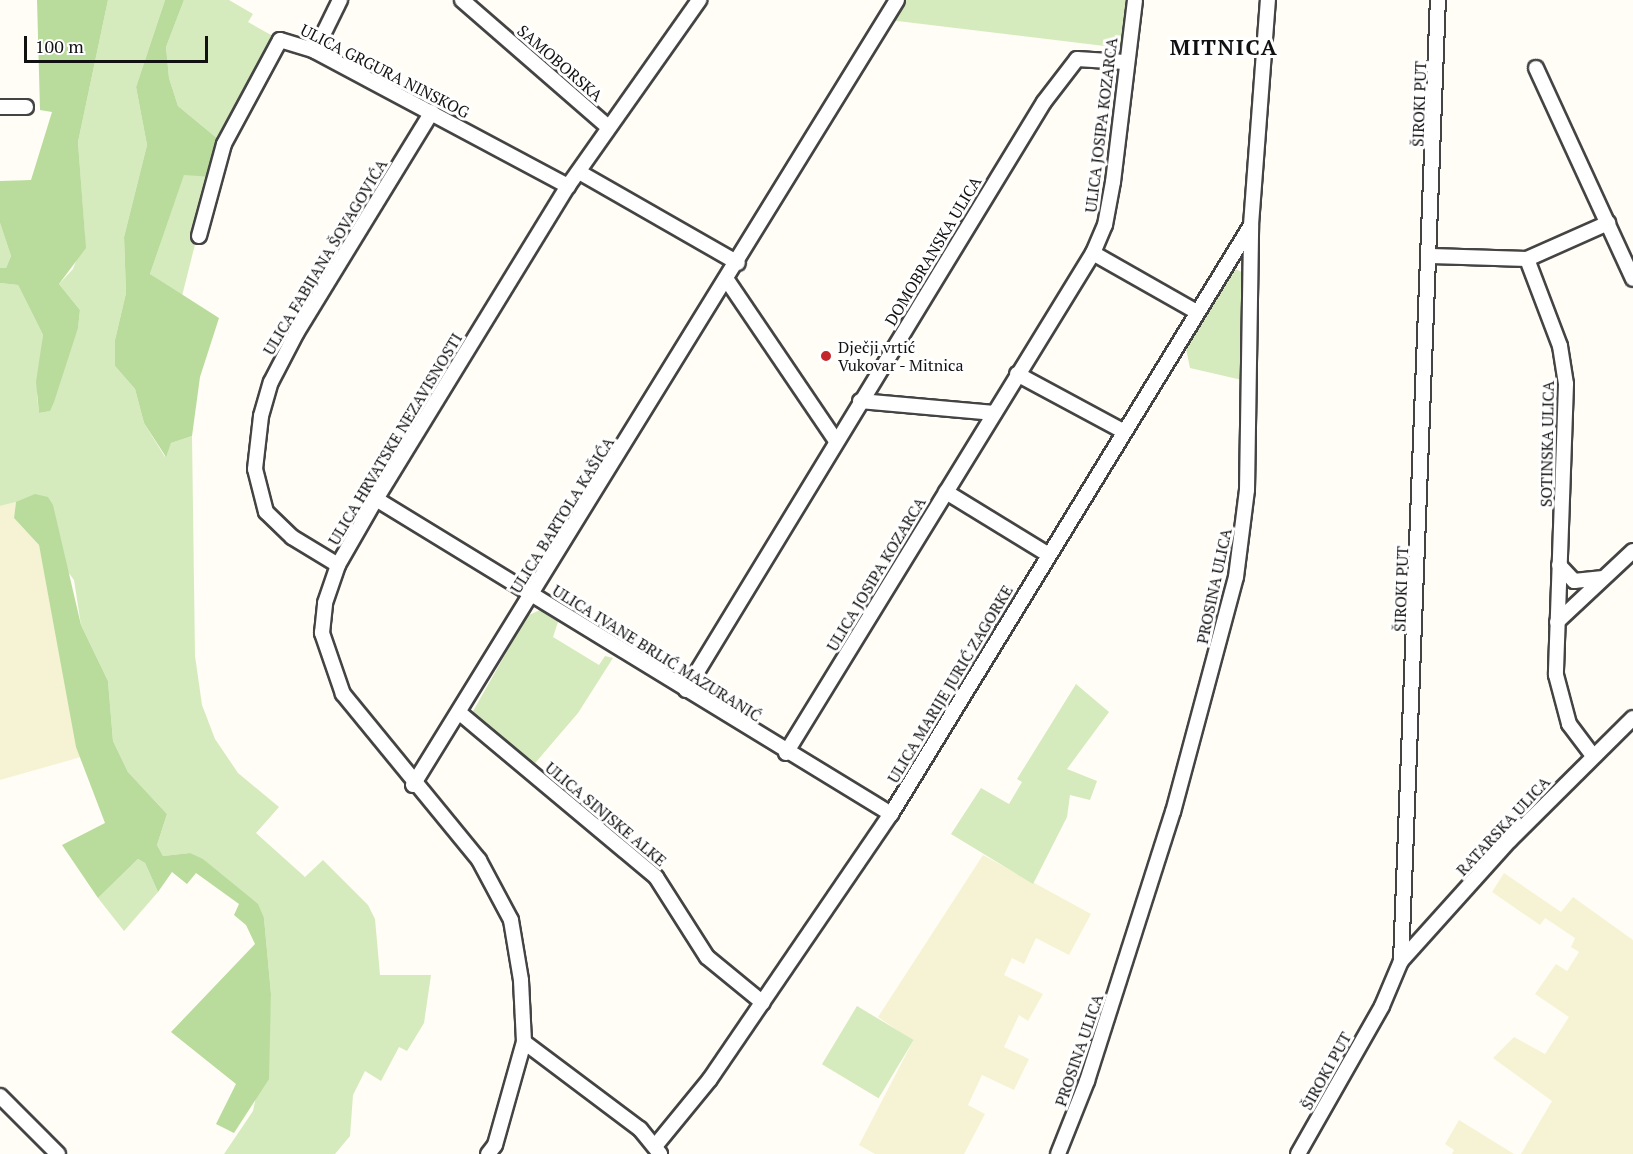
<!DOCTYPE html>
<html>
<head>
<meta charset="utf-8">
<style>
	body { margin:0 }
	#map { position:relative; width:1633px; height:1154px; overflow:hidden; background:#fffdf5; font-family:"PT Serif",serif }
	div>[style] { position:absolute }
	.farmland>* { inset:0; background:#f6f3d4 }
	.green>* { inset:0; background:#d5ebbd; transform-origin:0 0 }
	.forest>* { inset:0; background:#b9dc9c }
	.roads { filter:drop-shadow(2px 0 #444) drop-shadow(-2px 0 #444) drop-shadow(0 2px #444) drop-shadow(0 -2px #444) }
	.minor>* { height:14px; margin:-7px; padding:0 7px; transform-origin:7px; border-radius:7px; background:#fff }
	.dots>* { width:16px; height:16px; translate:-50% -50%; box-sizing:border-box; border:3px solid #fff; border-radius:50% }
	span { translate:-50% -50%; white-space:nowrap; text-align:center; line-height:1.15; -webkit-text-stroke:6px #fff; paint-order:stroke }
	.street-label { font-size:16px; color:#111 }
	.poi-label { font-size:16px; color:#111 }
	.left { translate:0 -50%; text-align:left }
	.district-label { font-size:22px; color:#111; font-weight:700; letter-spacing:1.5px }
	.scale { position:absolute; left:24px; top:36px; width:184px; height:27px; box-sizing:border-box; border:3px solid #111; border-top:0; padding-left:8px; font-size:18px; line-height:21px; white-space:nowrap; color:#111; -webkit-text-stroke:4px #fff; paint-order:stroke }
</style>
</head>
<body>
<div id="map">
	<div class="farmland">
		<div style="clip-path:polygon(16px 502px,14px 518px,39px 545px,81px 757px,0 780px,0 506px)"></div>
		<div style="clip-path:polygon(983px 855px,1091px 914px,1069px 955px,1036px 938px,1024px 964px,1012px 958px,1004px 975px,1043px 994px,1028px 1021px,1019px 1015px,1004px 1047px,1029px 1059px,1014px 1090px,982px 1075px,968px 1105px,985px 1114px,964px 1154px,875px 1154px,859px 1145px,913px 1041px,878px 1017px)"></div>
		<div style="clip-path:polygon(1504px 873px,1561px 912px,1573px 897px,1633px 940px,1633px 1154px,1521px 1154px,1552px 1101px,1493px 1058px,1514px 1037px,1545px 1054px,1569px 1017px,1535px 994px,1556px 964px,1567px 971px,1579px 952px,1571px 947px,1575px 938px,1545px 918px,1540px 925px,1492px 892px)"></div>
		<div style="clip-path:polygon(1459px 1120px,1514px 1154px,1452px 1154px,1454px 1150px,1445px 1144px)"></div>
	</div>
	<div class="green">
		<div style="clip-path:polygon(108px 0,165px 0,136px 87px,147px 145px,124px 237px,126px 293px,115px 340px,115px 366px,135px 389px,144px 423px,165px 457px,171px 443px,192px 436px,195px 656px,202px 705px,215px 739px,238px 773px,279px 807px,256px 833px,305px 877px,323px 860px,368px 905px,375px 919px,380px 975px,431px 975px,424px 1023px,407px 1051px,399px 1047px,381px 1081px,365px 1071px,353px 1095px,350px 1136px,335px 1154px,224px 1154px,253px 1111px,269px 1034px,271px 994px,264px 918px,190px 853px,163px 856px,157px 845px,167px 814px,128px 772px,113px 741px,108px 681px,81px 625px,74px 580px,16px 502px,0 506px,0 283px,18px 285px,43px 335px,37px 396px,39px 413px,49px 411px,78px 327px,80px 310px,59px 284px,73px 269px,85px 237px,78px 142px)"></div>
		<div style="clip-path:polygon(184px 0,229px 0,253px 14px,248px 22px,280px 40px,224px 144px,178px 106px,169px 78px,166px 47px)"></div>
		<div style="clip-path:polygon(901px 0,1130px 0,1121px 48px,889px 20px)"></div>
		<div style="clip-path:polygon(184px 174px,212px 177px,182px 296px,150px 274px)"></div>
		<div style="clip-path:polygon(0 223px,11px 256px,6px 268px,0 268px)"></div>
		<div style="clip-path:polygon(1231px 267px,1244px 273px,1242px 380px,1190px 368px,1185px 344px)"></div>
		<div style="clip-path:polygon(540px 610px,559px 619px,553px 637px,599px 665px,605px 656px,613px 658px,578px 713px,530px 769px,472px 713px,527px 616px)"></div>
		<div style="clip-path:polygon(1076px 684px,1109px 712px,1067px 769px,1097px 781px,1090px 800px,1070px 795px,1067px 817px,1033px 884px,951px 834px,981px 788px,1009px 804px,1022px 782px,1017px 779px)"></div>
		<div style="clip-path:polygon(138px 859px,145px 863px,158px 892px,124px 931px,98px 898px)"></div>
		<div style="left:857px;top:1006px;width:66px;height:68px;rotate:31deg"></div>
	</div>
	<div class="forest">
		<div style="clip-path:polygon(37px 0,108px 0,78px 142px,86px 248px,59px 284px,80px 310px,78px 328px,54px 402px,50px 411px,39px 413px,36px 382px,43px 335px,18px 285px,0 283px,0 268px,6px 268px,11px 256px,0 223px,0 181px,31px 180px,52px 112px,40px 110px)"></div>
		<div style="clip-path:polygon(165px 0,184px 0,166px 47px,169px 78px,178px 106px,224px 144px,212px 177px,184px 175px,150px 274px,219px 318px,200px 377px,192px 436px,171px 443px,166px 457px,144px 423px,135px 389px,115px 366px,115px 340px,126px 293px,124px 237px,147px 145px,136px 87px)"></div>
		<div style="clip-path:polygon(35px 494px,48px 497px,53px 505px,81px 625px,108px 681px,113px 741px,128px 772px,167px 814px,157px 845px,163px 856px,190px 853px,203px 859px,258px 904px,264px 918px,271px 994px,269px 1079px,234px 1133px,216px 1124px,236px 1084px,171px 1032px,255px 944px,246px 925px,234px 915px,239px 904px,196px 873px,187px 884px,172px 872px,158px 892px,145px 863px,138px 859px,98px 898px,62px 845px,105px 823px,76px 747px,39px 545px,14px 518px,16px 502px)"></div>
	</div>
	<div class="roads">
		<div class="minor">
			<div style="left:462px;top:0;width:194px;rotate:41deg"></div>
			<div style="left:315px;top:51px;width:57px;rotate:-63.9deg"></div>
			<div style="left:1536px;top:68px;width:232px;rotate:65.3deg"></div>
			<div style="left:0;top:107px;width:26px"></div>
			<div style="left:579px;top:172px;width:183px;rotate:29.8deg"></div>
			<div style="left:199px;top:236px;width:95px;rotate:-74.8deg"></div>
			<div style="left:224px;top:144px;width:118px;rotate:-61.7deg"></div>
			<div style="left:280px;top:40px;width:37px;rotate:17deg"></div>
			<div style="left:315px;top:51px;width:287px;rotate:28.1deg"></div>
			<div style="left:1093px;top:253px;width:120px;rotate:29.6deg"></div>
			<div style="left:1431px;top:256px;width:96px;rotate:1.8deg"></div>
			<div style="left:1527px;top:259px;width:89px;rotate:-24deg"></div>
			<div style="left:1527px;top:259px;width:93px;rotate:69.2deg"></div>
			<div style="left:1560px;top:346px;width:38px;rotate:81deg"></div>
			<div style="left:1566px;top:384px;width:291px;rotate:92deg"></div>
			<div style="left:1556px;top:675px;width:51px;rotate:75.1deg"></div>
			<div style="left:1569px;top:724px;width:39px;rotate:53deg"></div>
			<div style="left:727px;top:280px;width:194px;rotate:55.9deg"></div>
			<div style="left:1017px;top:374px;width:120px;rotate:28.3deg"></div>
			<div style="left:860px;top:401px;width:135px;rotate:5.1deg"></div>
			<div style="left:946px;top:492px;width:119px;rotate:31.5deg"></div>
			<div style="left:376px;top:499px;width:604px;rotate:31.45deg"></div>
			<div style="left:338px;top:565px;width:54px;rotate:-148.7deg"></div>
			<div style="left:292px;top:537px;width:36px;rotate:-136deg"></div>
			<div style="left:266px;top:512px;width:44px;rotate:-104.3deg"></div>
			<div style="left:255px;top:469px;width:53px;rotate:-83.5deg"></div>
			<div style="left:261px;top:416px;width:35px;rotate:-74deg"></div>
			<div style="left:271px;top:382px;width:56px;rotate:-62.5deg"></div>
			<div style="left:297px;top:332px;width:258px;rotate:-58.5deg"></div>
			<div style="left:1559px;top:565px;width:22px;rotate:47deg"></div>
			<div style="left:1574px;top:581px;width:27px;rotate:-6deg"></div>
			<div style="left:1557px;top:622px;width:104px;rotate:-43.1deg"></div>
			<div style="left:686px;top:690px;width:688px;rotate:-58.67deg"></div>
			<div style="left:1044px;top:102px;width:54px;rotate:-52.5deg"></div>
			<div style="left:1077px;top:59px;width:48px;rotate:3.6deg"></div>
			<div style="left:461px;top:714px;width:254px;rotate:39.9deg"></div>
			<div style="left:656px;top:877px;width:95px;rotate:57.5deg"></div>
			<div style="left:707px;top:957px;width:72px;rotate:39.4deg"></div>
			<div style="left:786px;top:753px;width:587px;rotate:-58.45deg"></div>
			<div style="left:1093px;top:253px;width:30px;rotate:-67deg"></div>
			<div style="left:1105px;top:225px;width:44px;rotate:-79.5deg"></div>
			<div style="left:1113px;top:182px;width:183px;rotate:-83.1deg"></div>
			<div style="left:413px;top:785px;width:922px;rotate:-58.34deg"></div>
			<div style="left:1401px;top:961px;width:163px;rotate:-48deg"></div>
			<div style="left:1510px;top:840px;width:173px;rotate:-44.8deg"></div>
			<div style="left:524px;top:1042px;width:145px;rotate:36.9deg"></div>
			<div style="left:640px;top:1129px;width:32px;rotate:51deg"></div>
			<div style="left:0;top:1096px;width:82px;rotate:45deg"></div>
			<div style="left:656px;top:1145px;width:85px;rotate:-50.7deg"></div>
			<div style="left:710px;top:1079px;width:321px;rotate:-55.7deg"></div>
			<div style="left:891px;top:814px;width:688px;rotate:-58.55deg"></div>
			<div style="left:488px;top:1154px;width:11px;rotate:-52deg"></div>
			<div style="left:495px;top:1145px;width:107px;rotate:-74.3deg"></div>
			<div style="left:524px;top:1042px;width:62px;rotate:-92.8deg"></div>
			<div style="left:521px;top:980px;width:61px;rotate:-99.5deg"></div>
			<div style="left:511px;top:920px;width:68px;rotate:-118.1deg"></div>
			<div style="left:479px;top:860px;width:215px;rotate:-129.3deg"></div>
			<div style="left:343px;top:694px;width:65px;rotate:-109deg"></div>
			<div style="left:322px;top:633px;width:30px;rotate:-84deg"></div>
			<div style="left:325px;top:603px;width:40px;rotate:-71.1deg"></div>
			<div style="left:338px;top:565px;width:76px;rotate:-60.1deg"></div>
			<div style="left:376px;top:499px;width:367px;rotate:-58.5deg"></div>
			<div style="left:568px;top:186px;width:228px;rotate:-54.8deg"></div>
			<div style="left:1058px;top:1154px;width:79px;rotate:-68.3deg"></div>
			<div style="left:1087px;top:1081px;width:282px;rotate:-72.3deg"></div>
			<div style="left:1173px;top:812px;width:243px;rotate:-75deg"></div>
			<div style="left:1236px;top:577px;width:88px;rotate:-82.8deg"></div>
			<div style="left:1247px;top:490px;width:265px;rotate:-89.1deg"></div>
			<div style="left:1251px;top:225px;width:226px;rotate:-85.7deg"></div>
			<div style="left:1298px;top:1154px;width:170px;rotate:-60.4deg"></div>
			<div style="left:1382px;top:1006px;width:49px;rotate:-67.1deg"></div>
			<div style="left:1401px;top:961px;width:962px;rotate:-87.8deg"></div>
		</div>
	</div>
	<div class="dots">
		<div style="left:826px;top:356px;background:#c4262e"></div>
	</div>
	<div class="street-label">
		<span style="left:560px;top:63px;rotate:41deg">SAMOBORSKA</span>
		<span style="left:385px;top:71px;rotate:27deg">ULICA GRGURA NINSKOG</span>
		<span style="left:1419px;top:104px;rotate:-88deg">ŠIROKI PUT</span>
		<span style="left:1101px;top:125px;rotate:-83deg">ULICA JOSIPA KOZARCA</span>
		<span style="left:933px;top:251px;rotate:-59deg">DOMOBRANSKA ULICA</span>
		<span style="left:325px;top:257px;rotate:-59deg">ULICA FABIJANA ŠOVAGOVIĆA</span>
		<span style="left:395px;top:439px;rotate:-59deg">ULICA HRVATSKE NEZAVISNOSTI</span>
		<span style="left:1547px;top:444px;rotate:-89deg">SOTINSKA ULICA</span>
		<span style="left:562px;top:515px;rotate:-58deg">ULICA BARTOLA KAŠIĆA</span>
		<span style="left:876px;top:574px;rotate:-59deg">ULICA JOSIPA KOZARCA</span>
		<span style="left:1214px;top:586px;rotate:-78deg">PROSINA ULICA</span>
		<span style="left:1401px;top:589px;rotate:-88deg">ŠIROKI PUT</span>
		<span style="left:657px;top:653px;rotate:32deg">ULICA IVANE BRLIĆ MAZURANIĆ</span>
		<span style="left:950px;top:684px;rotate:-59deg">ULICA MARIJE JURIĆ ZAGORKE</span>
		<span style="left:606px;top:814px;rotate:40deg">ULICA SINJSKE ALKE</span>
		<span style="left:1503px;top:826px;rotate:-47deg">RATARSKA ULICA</span>
		<span style="left:1079px;top:1050px;rotate:-71deg">PROSINA ULICA</span>
		<span style="left:1326px;top:1071px;rotate:-61deg">ŠIROKI PUT</span>
	</div>
	<div class="poi-label">
		<span class="left" style="left:838px;top:356px">Dječji vrtić<br>Vukovar - Mitnica</span>
	</div>
	<div class="district-label">
		<span style="left:1224px;top:47px">MITNICA</span>
	</div>
	<div class="scale">100 m</div>
</div>
</body>
</html>
